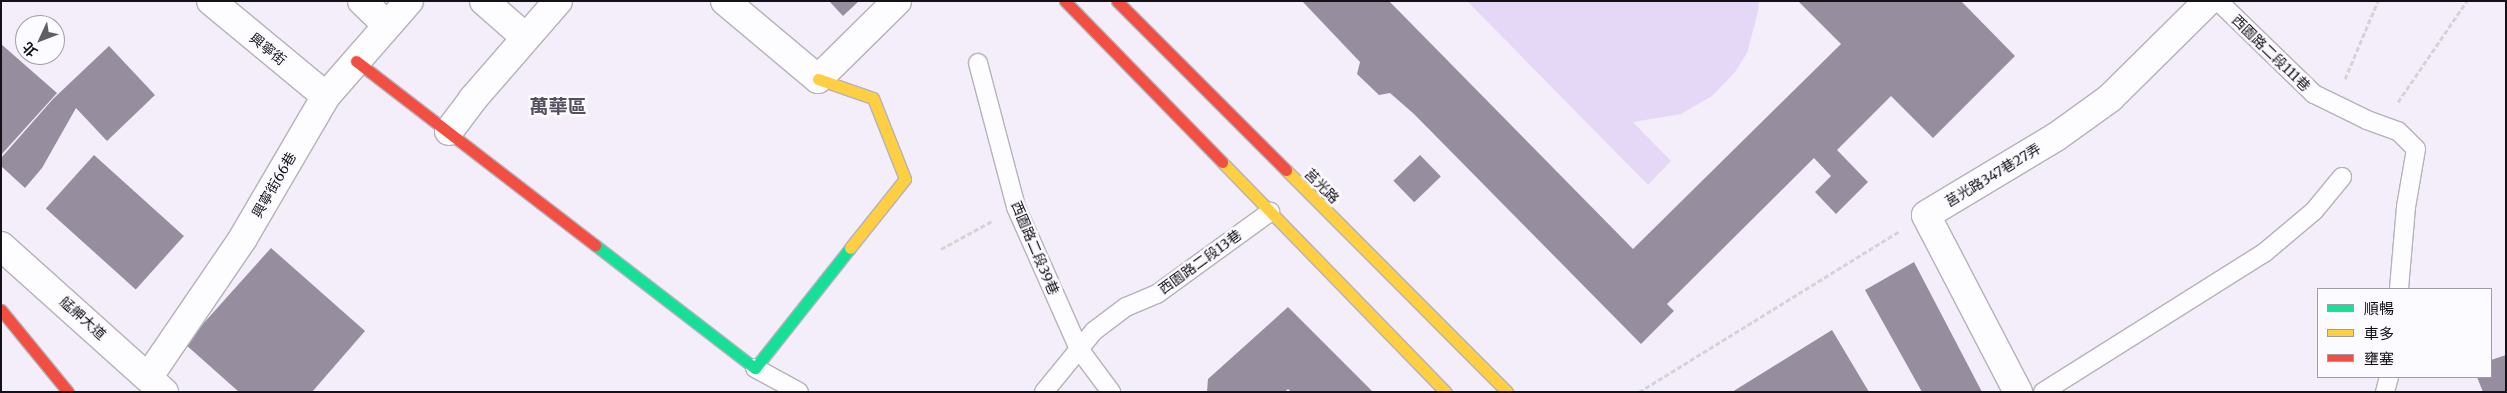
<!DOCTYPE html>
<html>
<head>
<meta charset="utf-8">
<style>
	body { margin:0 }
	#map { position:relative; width:2507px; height:393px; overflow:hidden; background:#f3eefa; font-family:Merriweather,"Noto Sans TC",serif }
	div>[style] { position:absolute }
	.green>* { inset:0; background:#e5d8f7 }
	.building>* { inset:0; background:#968e9e; transform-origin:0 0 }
	.path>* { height:3px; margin-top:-1.5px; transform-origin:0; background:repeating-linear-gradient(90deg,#d4d3d6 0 5px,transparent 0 7.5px) }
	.roads { filter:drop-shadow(1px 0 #b5b2ba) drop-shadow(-1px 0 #b5b2ba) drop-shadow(0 1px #b5b2ba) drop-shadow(0 -1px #b5b2ba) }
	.lane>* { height:18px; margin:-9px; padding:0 9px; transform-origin:9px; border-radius:9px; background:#fdfcfe }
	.street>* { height:28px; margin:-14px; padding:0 14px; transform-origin:14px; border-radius:14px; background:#fdfcfe }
	.fast>* { height:11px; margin:-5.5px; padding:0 5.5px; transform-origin:5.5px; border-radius:5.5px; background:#16e098 }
	.slow>* { height:11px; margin:-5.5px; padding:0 5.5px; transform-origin:5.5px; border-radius:5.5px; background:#ffcf43 }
	.jam>* { height:11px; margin:-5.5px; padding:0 5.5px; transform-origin:5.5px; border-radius:5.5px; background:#f24e42 }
	span { translate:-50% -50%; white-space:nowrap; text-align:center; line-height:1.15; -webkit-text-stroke:5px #fcfbff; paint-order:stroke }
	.street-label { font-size:14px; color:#141118 }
	.district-label { font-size:19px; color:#564f5f; font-weight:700 }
	.frame { position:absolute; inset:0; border:2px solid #141118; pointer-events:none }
	.legend { position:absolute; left:2317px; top:288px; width:175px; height:90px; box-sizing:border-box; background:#fcfbff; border:1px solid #9f9da3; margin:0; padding:6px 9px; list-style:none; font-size:15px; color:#141118 }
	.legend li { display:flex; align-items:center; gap:10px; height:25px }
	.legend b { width:25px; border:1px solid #9f9da3 }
	.north { position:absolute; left:15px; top:15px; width:50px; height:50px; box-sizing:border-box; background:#fcfbff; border:1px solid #9f9da3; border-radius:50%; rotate:227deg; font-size:14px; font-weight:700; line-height:20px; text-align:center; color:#141118 }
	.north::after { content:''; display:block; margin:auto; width:18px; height:22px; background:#625e67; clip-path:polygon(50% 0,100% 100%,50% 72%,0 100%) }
</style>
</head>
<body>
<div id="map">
	<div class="green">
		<div style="clip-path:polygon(1467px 1px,1759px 1px,1758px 12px,1747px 53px,1735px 72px,1712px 96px,1681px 114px,1633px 122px,1671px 161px,1648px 185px)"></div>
	</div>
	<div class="building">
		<div style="clip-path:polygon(829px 1px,859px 1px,843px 16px)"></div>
		<div style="clip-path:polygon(1302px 1px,1389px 1px,1633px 249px,1841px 44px,1798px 1px,1961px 1px,2015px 56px,1933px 138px,1891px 96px,1837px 150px,1868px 182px,1836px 214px,1815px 192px,1831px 176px,1814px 158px,1667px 304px,1674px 311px,1641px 344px,1414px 114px,1390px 93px,1379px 95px,1357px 74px,1360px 62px)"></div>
		<div style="clip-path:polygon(1px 44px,57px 93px,1px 155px)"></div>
		<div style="clip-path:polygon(109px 46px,155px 95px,107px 141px,76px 108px,42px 168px,25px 188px,1px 166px,1px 158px,53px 99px)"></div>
		<div style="left:94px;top:155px;width:121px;height:72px;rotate:42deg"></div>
		<div style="left:1420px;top:155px;width:30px;height:37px;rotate:46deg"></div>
		<div style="clip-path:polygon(271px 248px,365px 331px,312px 392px,239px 392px,185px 344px)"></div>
		<div style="clip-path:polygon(1914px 262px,1982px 392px,1922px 392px,1865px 290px)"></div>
		<div style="clip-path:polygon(1288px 307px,1373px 392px,1291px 392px,1288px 389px,1285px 392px,1207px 392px,1208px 379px)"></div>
		<div style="clip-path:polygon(1832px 330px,1869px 392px,1732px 392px)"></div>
		<div style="clip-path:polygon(2506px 355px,2506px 392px,2483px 392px,2477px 377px,2491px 377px,2491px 360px)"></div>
	</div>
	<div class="path">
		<div style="left:2345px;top:79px;width:85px;rotate:-67.1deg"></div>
		<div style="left:2398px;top:102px;width:122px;rotate:-55.7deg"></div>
		<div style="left:941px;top:249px;width:60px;rotate:-28.7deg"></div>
		<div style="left:1639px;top:392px;width:307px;rotate:-31.7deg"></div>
	</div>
	<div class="roads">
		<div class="lane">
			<div style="left:2218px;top:1px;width:134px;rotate:44.1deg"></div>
			<div style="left:2314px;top:94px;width:59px;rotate:26.1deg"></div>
			<div style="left:2367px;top:120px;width:33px;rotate:20deg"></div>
			<div style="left:2398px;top:131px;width:25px;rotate:45deg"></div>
			<div style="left:2416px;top:149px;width:59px;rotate:99.8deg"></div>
			<div style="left:2406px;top:207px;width:82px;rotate:94.9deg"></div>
			<div style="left:978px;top:63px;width:149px;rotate:75.2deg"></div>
			<div style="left:1016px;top:207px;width:155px;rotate:66.1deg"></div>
			<div style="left:1079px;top:349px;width:54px;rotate:53.3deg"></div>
			<div style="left:755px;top:368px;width:50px;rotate:28.6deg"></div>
			<div style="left:1044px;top:392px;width:79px;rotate:-50.7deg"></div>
			<div style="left:1094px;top:331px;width:40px;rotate:-37deg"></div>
			<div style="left:1126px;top:307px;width:34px;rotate:-23deg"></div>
			<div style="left:1157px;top:294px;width:140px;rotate:-36deg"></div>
			<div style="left:2043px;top:392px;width:261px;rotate:-32.2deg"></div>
			<div style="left:2264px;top:253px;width:65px;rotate:-40deg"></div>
			<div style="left:2314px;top:211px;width:44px;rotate:-50.5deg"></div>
			<div style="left:2385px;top:392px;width:16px;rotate:-75deg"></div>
		</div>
		<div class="street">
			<div style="left:211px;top:1px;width:149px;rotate:39.6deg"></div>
			<div style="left:362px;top:1px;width:33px;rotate:44deg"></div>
			<div style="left:484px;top:1px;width:55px;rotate:41.3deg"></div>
			<div style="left:725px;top:1px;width:121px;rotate:40deg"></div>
			<div style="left:818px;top:79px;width:111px;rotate:-44.6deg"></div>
			<div style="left:449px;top:131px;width:39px;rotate:-53deg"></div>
			<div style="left:472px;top:100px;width:131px;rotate:-49deg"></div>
			<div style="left:1px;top:246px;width:219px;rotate:41.9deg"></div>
			<div style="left:149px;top:376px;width:167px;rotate:-55.7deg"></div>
			<div style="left:243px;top:238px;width:164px;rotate:-59.7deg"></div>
			<div style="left:326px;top:96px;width:126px;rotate:-48.9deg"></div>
			<div style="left:2018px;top:392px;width:199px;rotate:-117.5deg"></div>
			<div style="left:1926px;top:215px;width:152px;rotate:-31deg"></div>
			<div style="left:2056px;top:137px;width:67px;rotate:-35.8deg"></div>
			<div style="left:2110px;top:98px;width:138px;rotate:-44.7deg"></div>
		</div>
		<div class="fast">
			<div style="left:595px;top:245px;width:202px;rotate:37.6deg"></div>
			<div style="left:755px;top:368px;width:153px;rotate:-51.6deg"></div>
		</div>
		<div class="slow">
			<div style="left:818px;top:79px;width:58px;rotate:19.1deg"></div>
			<div style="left:873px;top:98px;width:87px;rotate:68.4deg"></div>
			<div style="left:905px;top:179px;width:88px;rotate:128.6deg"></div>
			<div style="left:1222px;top:162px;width:321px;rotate:45.8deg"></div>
			<div style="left:1286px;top:170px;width:313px;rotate:45.1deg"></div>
		</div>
		<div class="jam">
			<div style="left:1065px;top:1px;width:225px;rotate:45.7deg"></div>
			<div style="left:1117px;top:1px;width:239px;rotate:45deg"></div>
			<div style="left:356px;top:61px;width:302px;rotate:37.6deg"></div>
			<div style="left:1px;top:310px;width:106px;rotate:50.7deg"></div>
		</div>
	</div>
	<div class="street-label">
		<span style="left:268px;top:49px;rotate:39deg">興寧街</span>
		<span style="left:2271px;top:53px;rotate:44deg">西園路二段111巷</span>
		<span style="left:1993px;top:175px;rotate:-31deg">莒光路347巷27弄</span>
		<span style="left:274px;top:185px;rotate:-60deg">興寧街66巷</span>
		<span style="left:1322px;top:186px;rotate:45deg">莒光路</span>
		<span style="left:1035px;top:248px;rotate:67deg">西園路二段39巷</span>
		<span style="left:1200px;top:262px;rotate:-36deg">西園路二段13巷</span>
		<span style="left:83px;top:318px;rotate:42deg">艋舺大道</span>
	</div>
	<div class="district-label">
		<span style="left:558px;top:107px">萬華區</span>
	</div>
	<div class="frame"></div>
	<ul class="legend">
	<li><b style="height:6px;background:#16e098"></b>順暢</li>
	<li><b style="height:6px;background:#ffcf43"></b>車多</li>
	<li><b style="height:6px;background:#f24e42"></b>壅塞</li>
	</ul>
	<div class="north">北</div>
</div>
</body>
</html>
